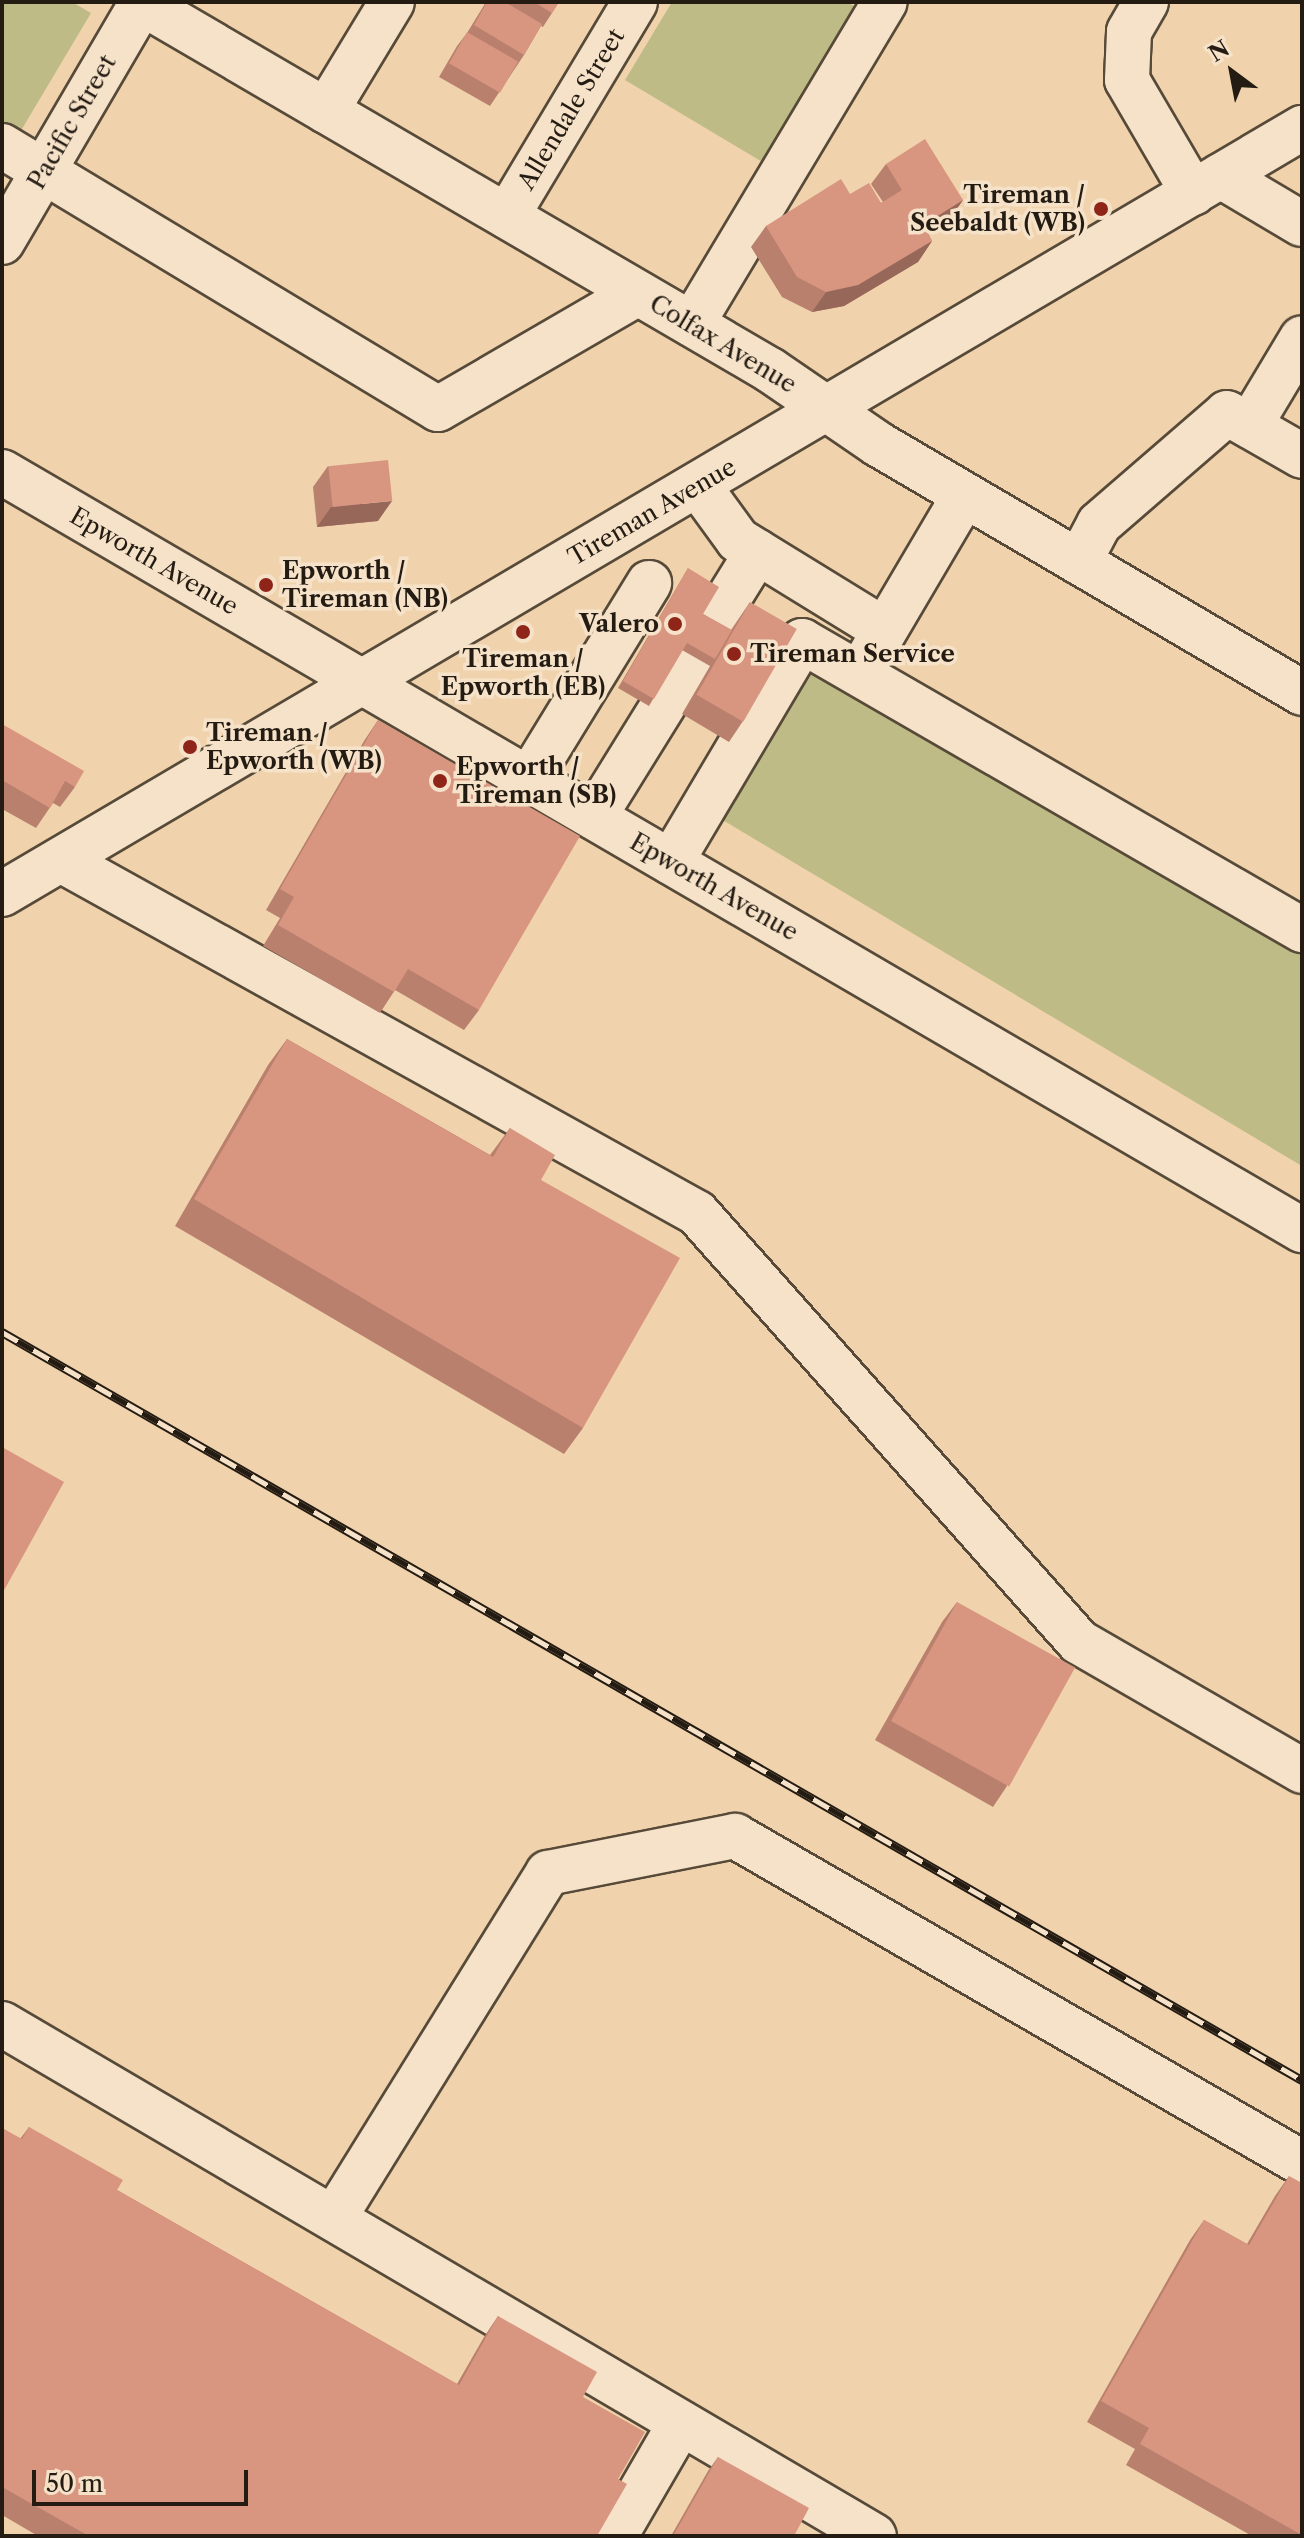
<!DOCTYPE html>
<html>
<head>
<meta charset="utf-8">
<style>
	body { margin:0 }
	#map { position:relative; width:1304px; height:2538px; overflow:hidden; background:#f0d3ac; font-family:"Libre Caslon Text",serif }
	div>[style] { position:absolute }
	.green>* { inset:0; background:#bebb86 }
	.roads { filter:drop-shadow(2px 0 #574a39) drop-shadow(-2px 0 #574a39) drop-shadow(0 2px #574a39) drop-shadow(0 -2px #574a39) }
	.minor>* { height:44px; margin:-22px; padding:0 22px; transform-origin:22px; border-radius:22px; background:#f5e2c9 }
	.rail>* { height:9px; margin-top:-4.5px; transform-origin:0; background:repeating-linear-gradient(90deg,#f5e2c9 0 18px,#241c13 0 36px); box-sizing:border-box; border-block:2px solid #241c13 }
	.wall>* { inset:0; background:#ba806e }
	.shaded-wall>* { inset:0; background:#97685a }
	.building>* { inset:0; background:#d89580; transform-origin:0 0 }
	.dots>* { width:22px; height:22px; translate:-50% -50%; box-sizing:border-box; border:4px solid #f5e2c9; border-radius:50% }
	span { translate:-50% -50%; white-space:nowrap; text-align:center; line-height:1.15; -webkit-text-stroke:7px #f5e2c9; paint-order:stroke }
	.street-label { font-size:24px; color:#241c13 }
	.poi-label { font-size:24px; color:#241c13; font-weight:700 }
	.right { translate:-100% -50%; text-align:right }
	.left { translate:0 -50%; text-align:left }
	.frame { position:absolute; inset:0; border:4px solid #241c13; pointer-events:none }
	.north { position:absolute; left:1192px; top:32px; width:80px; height:80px; -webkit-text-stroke:6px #f5e2c9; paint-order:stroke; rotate:328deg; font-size:22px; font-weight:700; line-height:32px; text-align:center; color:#241c13 }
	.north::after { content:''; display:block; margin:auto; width:28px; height:36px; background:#241c13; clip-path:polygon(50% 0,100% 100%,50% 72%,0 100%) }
	.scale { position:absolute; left:32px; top:2470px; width:216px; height:36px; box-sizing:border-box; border:4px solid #241c13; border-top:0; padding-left:10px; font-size:24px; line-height:28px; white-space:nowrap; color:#241c13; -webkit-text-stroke:6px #f5e2c9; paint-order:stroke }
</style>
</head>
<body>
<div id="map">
	<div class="green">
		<div style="clip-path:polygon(2px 2px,72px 2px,91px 13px,16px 139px,2px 130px)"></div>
		<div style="clip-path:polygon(672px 2px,847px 2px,863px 11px,769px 166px,625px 80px)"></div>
		<div style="clip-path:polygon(805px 654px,1302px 944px,1302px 1166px,711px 813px)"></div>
	</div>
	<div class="roads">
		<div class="minor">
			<div style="left:140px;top:2px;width:730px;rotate:30.29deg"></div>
			<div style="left:770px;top:370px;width:131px;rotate:34.4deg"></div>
			<div style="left:878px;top:444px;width:492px;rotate:30.4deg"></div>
			<div style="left:1146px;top:2px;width:34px;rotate:120deg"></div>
			<div style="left:1129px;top:32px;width:48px;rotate:92.4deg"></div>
			<div style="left:1127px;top:80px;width:131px;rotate:59.7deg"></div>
			<div style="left:326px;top:111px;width:127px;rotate:-58.8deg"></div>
			<div style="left:2px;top:146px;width:509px;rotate:31.1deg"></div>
			<div style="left:438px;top:409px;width:231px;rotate:-30.1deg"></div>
			<div style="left:1221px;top:176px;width:94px;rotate:30.7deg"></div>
			<div style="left:507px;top:216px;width:249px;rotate:-59.1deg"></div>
			<div style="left:2px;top:242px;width:278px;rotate:-59.7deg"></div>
			<div style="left:692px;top:324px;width:375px;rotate:-59.1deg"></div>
			<div style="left:1250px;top:425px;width:101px;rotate:-59.1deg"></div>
			<div style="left:2px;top:472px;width:1505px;rotate:30.25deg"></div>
			<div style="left:698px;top:485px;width:68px;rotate:54deg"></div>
			<div style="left:738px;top:540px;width:158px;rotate:31.6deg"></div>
			<div style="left:1079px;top:562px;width:43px;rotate:-62.2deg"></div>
			<div style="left:1099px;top:524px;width:169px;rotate:-40.9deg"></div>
			<div style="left:1227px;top:413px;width:86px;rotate:29.8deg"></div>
			<div style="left:712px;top:625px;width:86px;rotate:-58.3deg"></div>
			<div style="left:868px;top:659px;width:189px;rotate:-59.5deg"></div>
			<div style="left:529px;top:779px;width:230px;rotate:-58.5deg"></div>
			<div style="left:594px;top:817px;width:198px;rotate:-58.2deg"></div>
			<div style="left:61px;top:860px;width:727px;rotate:29.03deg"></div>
			<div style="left:697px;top:1213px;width:574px;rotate:48.32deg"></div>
			<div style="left:1079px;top:1642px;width:258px;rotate:30deg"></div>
			<div style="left:671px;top:862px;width:257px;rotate:-59.3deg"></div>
			<div style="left:802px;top:641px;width:578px;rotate:30.03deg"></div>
			<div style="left:2px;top:894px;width:1509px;rotate:-30.51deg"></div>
			<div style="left:2px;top:2024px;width:1011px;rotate:30.42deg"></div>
			<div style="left:334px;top:2218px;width:406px;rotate:-58.2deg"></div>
			<div style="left:548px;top:1873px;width:191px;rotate:-11.2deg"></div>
			<div style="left:735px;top:1836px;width:655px;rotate:29.97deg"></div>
			<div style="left:615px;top:2536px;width:129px;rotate:-59.9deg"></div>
		</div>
	</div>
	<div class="rail">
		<div style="left:2px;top:1332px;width:1500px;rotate:29.92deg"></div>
	</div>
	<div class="wall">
		<div style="clip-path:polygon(486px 2px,559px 2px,543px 27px,541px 26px,524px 55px,490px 106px,439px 77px,457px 46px,467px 33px)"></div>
		<div style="clip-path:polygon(886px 164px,963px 200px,949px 220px,928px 233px,932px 241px,918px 262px,844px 306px,812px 312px,782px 297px,751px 247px,766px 226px,850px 194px,881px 203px,883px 202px,871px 184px)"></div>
		<div style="clip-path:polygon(328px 466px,378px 521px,317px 527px,313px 487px)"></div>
		<div style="clip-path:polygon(688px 568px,703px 614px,731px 630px,750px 602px,743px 721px,729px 742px,682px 714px,710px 666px,682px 650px,649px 706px,618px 688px)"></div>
		<div style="clip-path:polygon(378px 720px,479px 1010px,464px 1030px,395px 990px,380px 1013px,263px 946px,280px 918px,266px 910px,364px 741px)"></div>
		<div style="clip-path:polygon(2px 724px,75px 787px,60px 807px,53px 803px,36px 828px,2px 809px)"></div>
		<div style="clip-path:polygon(287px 1039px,490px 1155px,510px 1128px,541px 1180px,583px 1428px,564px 1454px,175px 1226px,268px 1065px)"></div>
		<div style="clip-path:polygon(957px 1602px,1007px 1786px,993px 1807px,875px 1740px,942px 1622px)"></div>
		<div style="clip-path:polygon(29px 2127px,117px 2190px,457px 2384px,484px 2337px,498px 2316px,583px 2397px,618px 2479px,597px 2536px,38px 2536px,2px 2515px,2px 2128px,20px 2139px)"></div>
		<div style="clip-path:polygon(1289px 2176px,1302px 2536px,1252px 2536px,1126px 2465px,1135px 2449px,1087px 2422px,1190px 2240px,1204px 2220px,1247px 2244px,1275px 2196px)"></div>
		<div style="clip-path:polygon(718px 2457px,794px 2536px,671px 2536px,708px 2471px)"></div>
	</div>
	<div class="shaded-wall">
		<div style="clip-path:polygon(963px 200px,949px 220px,908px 245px,923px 225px)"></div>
		<div style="clip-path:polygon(932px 241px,918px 262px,844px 306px,812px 312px,826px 292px)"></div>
		<div style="clip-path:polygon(392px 501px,378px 521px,317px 527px,331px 507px)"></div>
	</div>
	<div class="building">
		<div style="clip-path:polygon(487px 2px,505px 2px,542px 24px,524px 55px,474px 25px)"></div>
		<div style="clip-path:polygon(534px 2px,559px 2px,552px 13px)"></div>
		<div style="left:467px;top:32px;width:59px;height:36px;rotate:30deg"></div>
		<div style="clip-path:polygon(925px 139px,963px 200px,923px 225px,932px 241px,858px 285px,826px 292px,797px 277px,766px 226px,841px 179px,850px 194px,869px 183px,881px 203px,902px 190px,886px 164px)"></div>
		<div style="left:388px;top:460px;width:41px;height:60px;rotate:84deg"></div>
		<div style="clip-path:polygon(688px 568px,719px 587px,703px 614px,732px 630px,715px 659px,687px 643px,654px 699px,623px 681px)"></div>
		<div style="left:750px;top:602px;width:54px;height:107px;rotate:30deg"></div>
		<div style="clip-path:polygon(378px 720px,580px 836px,479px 1010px,408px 969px,394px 992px,278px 925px,294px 897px,280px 889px)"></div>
		<div style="clip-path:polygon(2px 724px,84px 771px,75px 787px,65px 781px,50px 808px,2px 780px)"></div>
		<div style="clip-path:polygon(287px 1039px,493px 1157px,510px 1128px,555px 1155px,541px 1180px,680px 1258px,583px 1428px,194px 1199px)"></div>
		<div style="clip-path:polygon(2px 1447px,64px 1482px,2px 1594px)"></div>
		<div style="left:957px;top:1602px;width:135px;height:136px;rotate:29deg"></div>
		<div style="clip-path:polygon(29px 2127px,123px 2180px,117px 2190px,459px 2385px,498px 2316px,597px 2372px,583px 2397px,645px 2432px,618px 2479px,627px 2484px,597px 2536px,89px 2536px,2px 2487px,2px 2128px,22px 2139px)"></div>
		<div style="clip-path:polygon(1289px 2176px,1302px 2183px,1302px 2535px,1140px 2444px,1149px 2428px,1101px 2401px,1204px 2220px,1249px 2245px)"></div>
		<div style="clip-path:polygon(718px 2457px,809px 2508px,794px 2536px,673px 2536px)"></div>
	</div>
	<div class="dots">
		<div style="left:1101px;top:209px;background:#8f2418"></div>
		<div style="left:266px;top:585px;background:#8f2418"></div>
		<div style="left:675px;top:624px;background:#8f2418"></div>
		<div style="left:523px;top:632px;background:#8f2418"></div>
		<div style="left:734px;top:654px;background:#8f2418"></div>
		<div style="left:190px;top:747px;background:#8f2418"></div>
		<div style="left:440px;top:781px;background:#8f2418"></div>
	</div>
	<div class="street-label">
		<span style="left:571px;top:109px;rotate:-59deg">Allendale Street</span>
		<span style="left:72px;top:122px;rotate:-60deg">Pacific Street</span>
		<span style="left:723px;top:344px;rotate:31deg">Colfax Avenue</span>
		<span style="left:652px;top:512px;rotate:-30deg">Tireman Avenue</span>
		<span style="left:154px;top:561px;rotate:30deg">Epworth Avenue</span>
		<span style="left:714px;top:887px;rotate:30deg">Epworth Avenue</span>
	</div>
	<div class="poi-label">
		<span class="right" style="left:1085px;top:209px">Tireman /<br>Seebaldt (WB)</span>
		<span class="left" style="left:282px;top:585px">Epworth /<br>Tireman (NB)</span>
		<span class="right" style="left:659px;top:624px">Valero</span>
		<span class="left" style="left:750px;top:654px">Tireman Service</span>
		<span style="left:523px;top:673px">Tireman /<br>Epworth (EB)</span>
		<span class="left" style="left:206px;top:747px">Tireman /<br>Epworth (WB)</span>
		<span class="left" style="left:456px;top:781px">Epworth /<br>Tireman (SB)</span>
	</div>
	<div class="frame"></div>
	<div class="north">N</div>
	<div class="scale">50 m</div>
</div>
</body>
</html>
